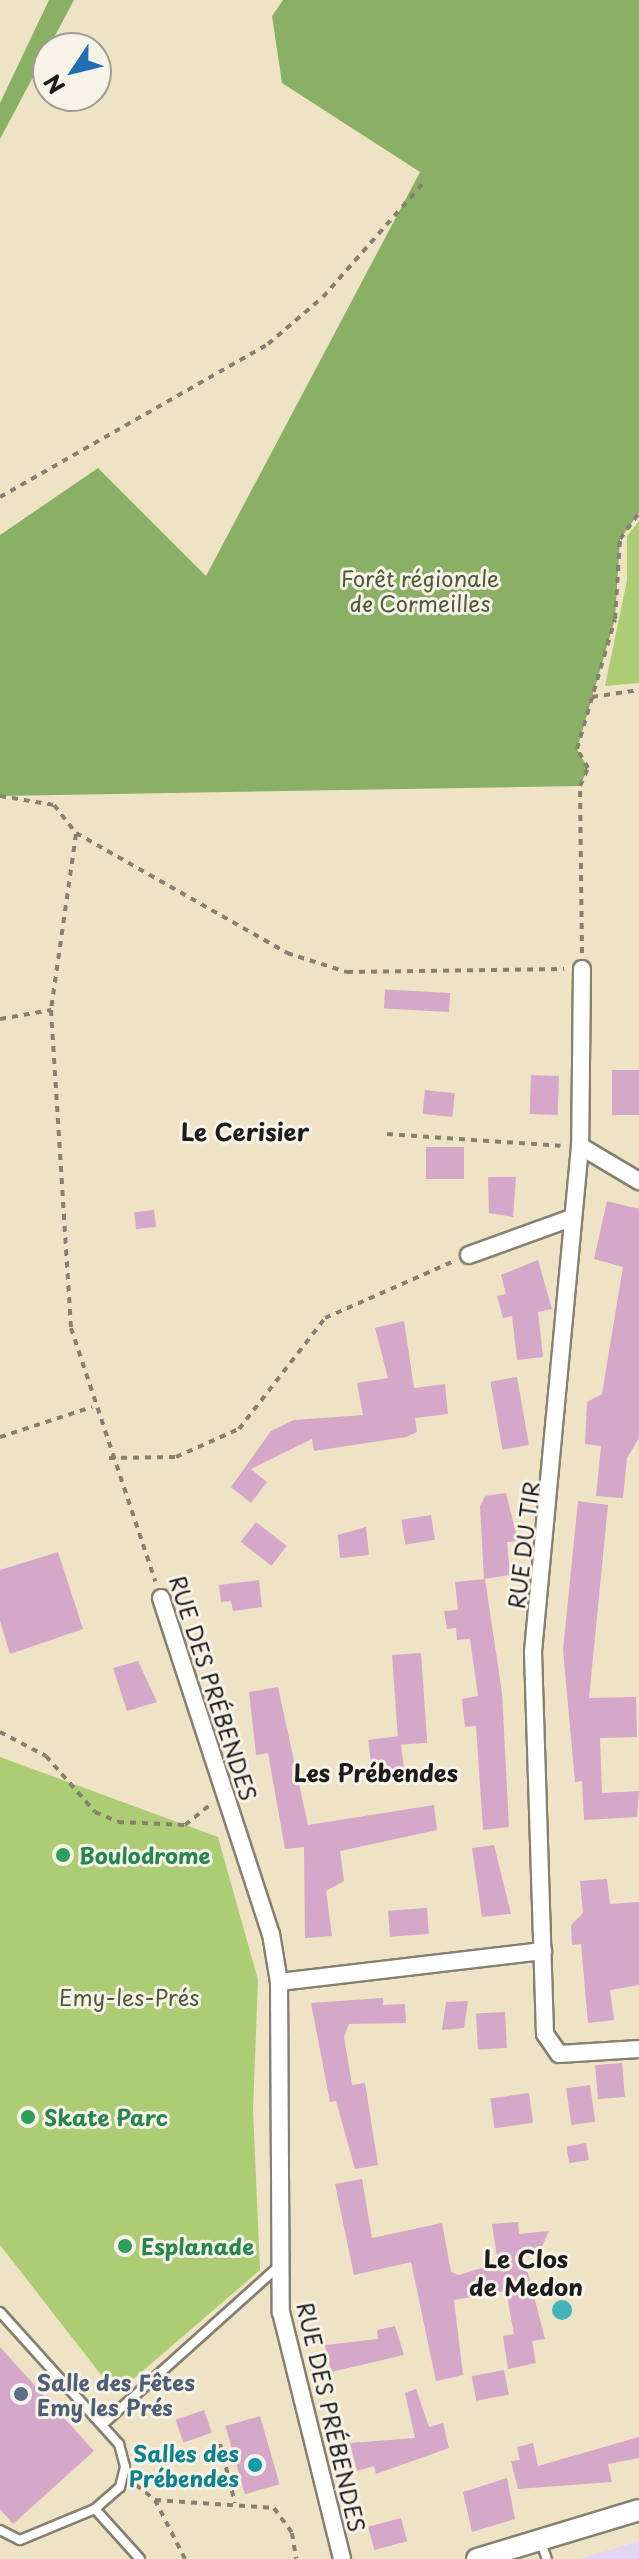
<!DOCTYPE html>
<html>
<head>
<meta charset="utf-8">
<style>
	body { margin:0 }
	#map { position:relative; width:639px; height:2559px; overflow:hidden; background:#efe3c5; font-family:"Playpen Sans",sans-serif }
	div>[style] { position:absolute }
	.built>* { inset:0; background:#e2d4f3 }
	.green>* { inset:0; background:#adcd74 }
	.forest>* { inset:0; background:#8ab066 }
	.water>* { inset:0; background:#44b4bb }
	.round { border-radius:50% }
	.building>* { inset:0; background:#d5a7c8; transform-origin:0 0 }
	.path>* { height:4px; margin-top:-2px; transform-origin:0; background:repeating-linear-gradient(90deg,#868070 0 6px,transparent 0 12px) }
	.roads { filter:drop-shadow(2px 0 #868070) drop-shadow(-2px 0 #868070) drop-shadow(0 2px #868070) drop-shadow(0 -2px #868070) }
	.service>* { height:8px; margin:-4px; padding:0 4px; transform-origin:4px; border-radius:4px; background:#fff }
	.minor>* { height:16px; margin:-8px; padding:0 8px; transform-origin:8px; border-radius:8px; background:#fff }
	.tertiary>* { height:20px; margin:-10px; padding:0 10px; transform-origin:10px; border-radius:10px; background:#fff }
	.dots>* { width:22px; height:22px; translate:-50% -50%; box-sizing:border-box; border:4px solid #f7f3e8; border-radius:50% }
	span { translate:-50% -50%; white-space:nowrap; text-align:center; line-height:1.15; -webkit-text-stroke:6px #f7f3e8; paint-order:stroke }
	.park-label { font-size:22px; color:#4f5a3b }
	.street-label { font-size:22px; color:#1c1c1c }
	.leisure-label { font-size:22px; color:#27864d; font-weight:700 }
	.left { translate:0 -50%; text-align:left }
	.service-label { font-size:22px; color:#4e5e75; font-weight:700 }
	.culture-label { font-size:22px; color:#0d838f; font-weight:700 }
	.right { translate:-100% -50%; text-align:right }
	.neighbourhood-label { font-size:24px; color:#1c1c1c; font-weight:700 }
	.north { position:absolute; left:32px; top:32px; width:80px; height:80px; box-sizing:border-box; background:#f7f3e8; border:2px solid #9f9d96; border-radius:50%; rotate:235deg; font-size:22px; font-weight:700; line-height:32px; text-align:center; color:#1c1c1c }
	.north::after { content:''; display:block; margin:auto; width:28px; height:36px; background:#1f6fb2; clip-path:polygon(50% 0,100% 100%,50% 72%,0 100%) }
</style>
</head>
<body>
<div id="map">
	<div class="built">
		<div style="clip-path:polygon(639px 2541px,639px 2559px,580px 2559px,636px 2542px)"></div>
	</div>
	<div class="green">
		<div style="clip-path:polygon(639px 521px,639px 683px,605px 686px,627px 580px,627px 536px)"></div>
		<div style="clip-path:polygon(0 1757px,218px 1837px,258px 1980px,253px 2110px,260px 2270px,116px 2394px,0 2245px)"></div>
	</div>
	<div class="forest">
		<div style="clip-path:polygon(49px 0,74px 0,0 139px,0 103px)"></div>
		<div style="clip-path:polygon(283px 0,639px 0,639px 513px,620px 539px,615px 619px,577px 749px,588px 768px,580px 786px,0 796px,0 535px,98px 468px,206px 576px,420px 172px,282px 83px,272px 16px)"></div>
	</div>
	<div class="water">
		<div class="round" style="left:552px;top:2300px;width:20px;height:20px"></div>
	</div>
	<div class="building">
		<div style="left:450px;top:993px;width:19px;height:65px;rotate:93deg"></div>
		<div style="left:612px;top:1070px;width:27px;height:45px"></div>
		<div style="left:531px;top:1075px;width:28px;height:39px;rotate:2deg"></div>
		<div style="left:425px;top:1090px;width:30px;height:24px;rotate:6deg"></div>
		<div style="left:426px;top:1147px;width:38px;height:32px"></div>
		<div style="clip-path:polygon(488px 1177px,516px 1177px,513px 1217px,489px 1213px)"></div>
		<div style="clip-path:polygon(607px 1201px,639px 1209px,639px 1438px,627px 1458px,623px 1498px,596px 1496px,601px 1446px,585px 1444px,587px 1402px,602px 1394px,623px 1267px,594px 1259px)"></div>
		<div style="left:154px;top:1210px;width:17px;height:20px;rotate:83deg"></div>
		<div style="clip-path:polygon(538px 1260px,552px 1309px,538px 1312px,543px 1357px,517px 1360px,512px 1316px,503px 1318px,497px 1296px,506px 1294px,501px 1275px)"></div>
		<div style="clip-path:polygon(404px 1321px,414px 1388px,445px 1384px,448px 1414px,415px 1418px,417px 1432px,406px 1437px,314px 1451px,312px 1439px,251px 1469px,267px 1482px,251px 1503px,231px 1487px,271px 1431px,294px 1420px,363px 1415px,357px 1383px,388px 1378px,375px 1328px)"></div>
		<div style="left:517px;top:1377px;width:69px;height:27px;rotate:80deg"></div>
		<div style="clip-path:polygon(506px 1493px,518px 1541px,507px 1542px,510px 1575px,484px 1579px,480px 1506px,485px 1496px)"></div>
		<div style="clip-path:polygon(578px 1501px,608px 1505px,589px 1698px,636px 1697px,637px 1737px,600px 1738px,602px 1793px,639px 1791px,637px 1817px,584px 1820px,582px 1781px,575px 1782px,563px 1650px)"></div>
		<div style="left:431px;top:1515px;width:25px;height:30px;rotate:81deg"></div>
		<div style="left:256px;top:1522px;width:39px;height:25px;rotate:38deg"></div>
		<div style="clip-path:polygon(366px 1527px,369px 1555px,340px 1558px,338px 1535px)"></div>
		<div style="clip-path:polygon(58px 1552px,83px 1629px,10px 1654px,0 1621px,0 1570px)"></div>
		<div style="clip-path:polygon(485px 1579px,502px 1693px,509px 1827px,483px 1830px,476px 1726px,465px 1727px,462px 1699px,478px 1696px,470px 1639px,457px 1640px,456px 1628px,447px 1629px,444px 1611px,458px 1610px,455px 1582px)"></div>
		<div style="clip-path:polygon(259px 1580px,262px 1607px,233px 1611px,231px 1601px,221px 1602px,219px 1585px)"></div>
		<div style="left:421px;top:1653px;width:90px;height:29px;rotate:86deg"></div>
		<div style="clip-path:polygon(138px 1661px,157px 1702px,127px 1711px,113px 1668px)"></div>
		<div style="clip-path:polygon(278px 1687px,308px 1825px,434px 1805px,437px 1830px,340px 1851px,344px 1881px,326px 1891px,332px 1936px,305px 1938px,304px 1847px,285px 1849px,268px 1753px,256px 1755px,249px 1692px)"></div>
		<div style="left:400px;top:1736px;width:35px;height:32px;rotate:83deg"></div>
		<div style="clip-path:polygon(494px 1845px,511px 1914px,482px 1917px,472px 1848px)"></div>
		<div style="clip-path:polygon(607px 1879px,610px 1904px,639px 1902px,639px 1985px,610px 1990px,614px 2020px,588px 2023px,581px 1944px,572px 1945px,571px 1925px,583px 1913px,580px 1881px)"></div>
		<div style="left:427px;top:1908px;width:26px;height:39px;rotate:86deg"></div>
		<div style="clip-path:polygon(383px 1998px,383px 2005px,405px 2004px,406px 2023px,349px 2024px,344px 2037px,352px 2085px,365px 2083px,378px 2165px,355px 2169px,336px 2101px,330px 2102px,311px 2003px)"></div>
		<div style="clip-path:polygon(468px 2001px,464px 2028px,442px 2030px,446px 2002px)"></div>
		<div style="left:505px;top:2012px;width:36px;height:29px;rotate:87deg"></div>
		<div style="left:622px;top:2063px;width:34px;height:27px;rotate:85deg"></div>
		<div style="left:590px;top:2085px;width:37px;height:24px;rotate:82deg"></div>
		<div style="left:529px;top:2093px;width:30px;height:39px;rotate:82deg"></div>
		<div style="left:586px;top:2143px;width:17px;height:20px;rotate:80deg"></div>
		<div style="clip-path:polygon(362px 2179px,372px 2238px,442px 2223px,451px 2272px,459px 2275px,498px 2263px,492px 2224px,518px 2222px,519px 2234px,549px 2231px,538px 2255px,524px 2257px,545px 2339px,532px 2341px,536px 2363px,508px 2369px,503px 2336px,514px 2334px,506px 2291px,454px 2300px,463px 2375px,436px 2381px,411px 2262px,354px 2275px,335px 2184px)"></div>
		<div style="clip-path:polygon(395px 2326px,404px 2355px,331px 2372px,325px 2345px,378px 2339px,377px 2330px)"></div>
		<div style="clip-path:polygon(0 2347px,94px 2451px,13px 2524px,0 2509px)"></div>
		<div style="left:504px;top:2370px;width:25px;height:33px;rotate:79deg"></div>
		<div style="clip-path:polygon(416px 2389px,429px 2427px,443px 2423px,449px 2448px,376px 2474px,374px 2466px,357px 2471px,350px 2443px,415px 2438px,405px 2393px)"></div>
		<div style="left:204px;top:2410px;width:24px;height:30px;rotate:71deg"></div>
		<div style="left:260px;top:2416px;width:71px;height:36px;rotate:74deg"></div>
		<div style="clip-path:polygon(639px 2437px,639px 2458px,608px 2464px,612px 2482px,518px 2489px,511px 2461px,520px 2460px,517px 2447px,533px 2443px,538px 2466px)"></div>
		<div style="clip-path:polygon(507px 2478px,515px 2519px,472px 2532px,463px 2492px)"></div>
		<div style="left:401px;top:2518px;width:24px;height:34px;rotate:75deg"></div>
	</div>
	<div class="path">
		<div style="left:0;top:497px;width:309px;rotate:-29.7deg"></div>
		<div style="left:268px;top:344px;width:72px;rotate:-40.5deg"></div>
		<div style="left:323px;top:297px;width:154px;rotate:-48.7deg"></div>
		<div style="left:592px;top:697px;width:48px;rotate:-8.5deg"></div>
		<div style="left:0;top:796px;width:55px;rotate:9.5deg"></div>
		<div style="left:54px;top:805px;width:36px;rotate:52deg"></div>
		<div style="left:76px;top:833px;width:243px;rotate:29.6deg"></div>
		<div style="left:287px;top:953px;width:63px;rotate:17.6deg"></div>
		<div style="left:347px;top:972px;width:217px;rotate:-0.8deg"></div>
		<div style="left:76px;top:834px;width:178px;rotate:98.1deg"></div>
		<div style="left:51px;top:1010px;width:319px;rotate:86.4deg"></div>
		<div style="left:71px;top:1328px;width:267px;rotate:71.6deg"></div>
		<div style="left:582px;top:953px;width:167px;rotate:-90.7deg"></div>
		<div style="left:580px;top:786px;width:20px;rotate:-66deg"></div>
		<div style="left:588px;top:768px;width:22px;rotate:-120deg"></div>
		<div style="left:577px;top:749px;width:135px;rotate:-73.7deg"></div>
		<div style="left:615px;top:619px;width:80px;rotate:-86.4deg"></div>
		<div style="left:620px;top:539px;width:32px;rotate:-54deg"></div>
		<div style="left:0;top:1019px;width:52px;rotate:-10deg"></div>
		<div style="left:387px;top:1134px;width:174px;rotate:3.9deg"></div>
		<div style="left:0;top:1437px;width:97px;rotate:-18.1deg"></div>
		<div style="left:109px;top:1458px;width:67px;rotate:-0.9deg"></div>
		<div style="left:176px;top:1457px;width:69px;rotate:-24deg"></div>
		<div style="left:239px;top:1429px;width:140px;rotate:-52.2deg"></div>
		<div style="left:325px;top:1318px;width:139px;rotate:-23.8deg"></div>
		<div style="left:0;top:1732px;width:52px;rotate:27.6deg"></div>
		<div style="left:46px;top:1756px;width:74px;rotate:48.8deg"></div>
		<div style="left:95px;top:1812px;width:25px;rotate:23deg"></div>
		<div style="left:118px;top:1822px;width:67px;rotate:2.6deg"></div>
		<div style="left:185px;top:1825px;width:33px;rotate:-39deg"></div>
		<div style="left:220px;top:2444px;width:61px;rotate:75.7deg"></div>
		<div style="left:136px;top:2485px;width:24px;rotate:38deg"></div>
		<div style="left:155px;top:2500px;width:66px;rotate:63deg"></div>
		<div style="left:155px;top:2500px;width:119px;rotate:3.8deg"></div>
		<div style="left:274px;top:2508px;width:31px;rotate:54deg"></div>
		<div style="left:292px;top:2533px;width:26px;rotate:81deg"></div>
	</div>
	<div class="roads">
		<div class="service">
			<div style="left:0;top:2312px;width:178px;rotate:48deg"></div>
			<div style="left:119px;top:2444px;width:24px;rotate:75deg"></div>
			<div style="left:125px;top:2467px;width:21px;rotate:104deg"></div>
			<div style="left:120px;top:2487px;width:33px;rotate:139deg"></div>
			<div style="left:95px;top:2509px;width:67px;rotate:48deg"></div>
			<div style="left:103px;top:2424px;width:237px;rotate:-41.9deg"></div>
			<div style="left:0;top:2530px;width:22px;rotate:27deg"></div>
			<div style="left:20px;top:2540px;width:81px;rotate:-22.5deg"></div>
			<div style="left:540px;top:2540px;width:20px;rotate:70deg"></div>
		</div>
		<div class="minor">
			<div style="left:582px;top:969px;width:177px;rotate:90.6deg"></div>
			<div style="left:580px;top:1146px;width:508px;rotate:95.31deg"></div>
			<div style="left:533px;top:1652px;width:382px;rotate:88.2deg"></div>
			<div style="left:545px;top:2034px;width:24px;rotate:55deg"></div>
			<div style="left:559px;top:2054px;width:80px;rotate:-3.6deg"></div>
			<div style="left:580px;top:1146px;width:69px;rotate:30.7deg"></div>
			<div style="left:469px;top:1255px;width:109px;rotate:-19.9deg"></div>
			<div style="left:161px;top:1598px;width:354px;rotate:71.9deg"></div>
			<div style="left:271px;top:1934px;width:49px;rotate:80.5deg"></div>
			<div style="left:279px;top:1982px;width:330px;rotate:89.7deg"></div>
			<div style="left:281px;top:2312px;width:254px;rotate:76.1deg"></div>
			<div style="left:279px;top:1982px;width:266px;rotate:-6.7deg"></div>
		</div>
		<div class="tertiary">
			<div style="left:477px;top:2559px;width:169px;rotate:-16.8deg"></div>
		</div>
	</div>
	<div class="dots">
		<div style="left:63px;top:1855px;background:#2e9e5b"></div>
		<div style="left:28px;top:2117px;background:#2e9e5b"></div>
		<div style="left:125px;top:2246px;background:#2e9e5b"></div>
		<div style="left:21px;top:2394px;background:#5c6f8a"></div>
		<div style="left:255px;top:2465px;background:#0f9aa8"></div>
	</div>
	<div class="park-label">
		<span style="left:420px;top:590px">Forêt régionale<br>de Cormeilles</span>
		<span style="left:129px;top:1997px">Emy-les-Prés</span>
	</div>
	<div class="street-label">
		<span style="left:523px;top:1545px;rotate:-83deg">RUE DU TIR</span>
		<span style="left:214px;top:1688px;rotate:72deg">RUE DES PRÉBENDES</span>
		<span style="left:332px;top:2417px;rotate:77deg">RUE DES PRÉBENDES</span>
	</div>
	<div class="leisure-label">
		<span class="left" style="left:79px;top:1855px">Boulodrome</span>
		<span class="left" style="left:44px;top:2117px">Skate Parc</span>
		<span class="left" style="left:141px;top:2246px">Esplanade</span>
	</div>
	<div class="service-label">
		<span class="left" style="left:37px;top:2394px">Salle des Fêtes<br>Emy les Prés</span>
	</div>
	<div class="culture-label">
		<span class="right" style="left:239px;top:2465px">Salles des<br>Prébendes</span>
	</div>
	<div class="neighbourhood-label">
		<span style="left:245px;top:1132px">Le Cerisier</span>
		<span style="left:376px;top:1773px">Les Prébendes</span>
		<span style="left:526px;top:2273px">Le Clos<br>de Medon</span>
	</div>
	<div class="north">N</div>
</div>
</body>
</html>
